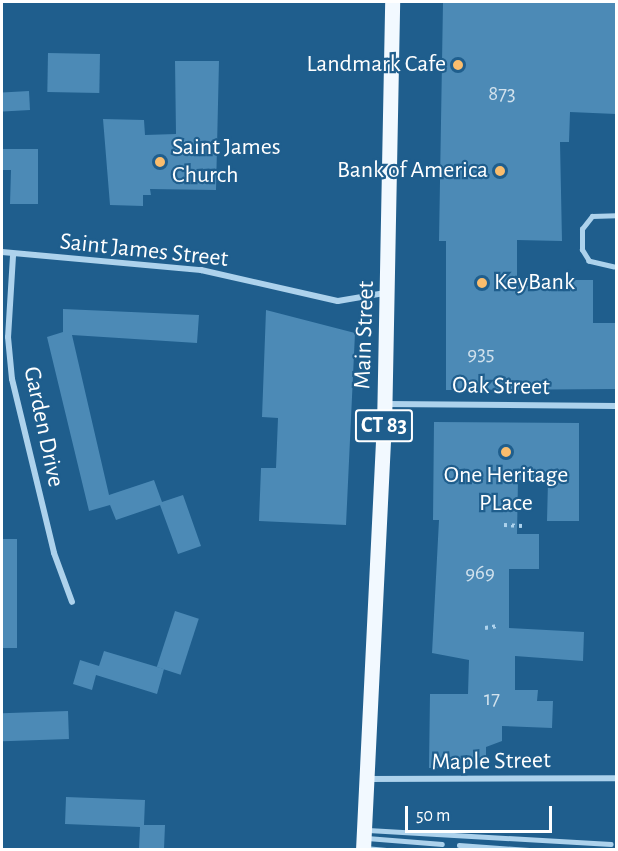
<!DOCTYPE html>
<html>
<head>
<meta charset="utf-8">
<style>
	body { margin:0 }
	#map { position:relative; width:618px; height:851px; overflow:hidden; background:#1f5e8d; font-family:"Alegreya Sans",sans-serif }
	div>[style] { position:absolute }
	.building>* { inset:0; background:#4c8ab6; transform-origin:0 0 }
	.path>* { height:4px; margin-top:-2px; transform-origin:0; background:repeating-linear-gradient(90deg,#add2ec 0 3px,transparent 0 7.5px) }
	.lane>* { height:4.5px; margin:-2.25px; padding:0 2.25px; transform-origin:2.25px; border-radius:2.25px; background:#add2ec }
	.street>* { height:6px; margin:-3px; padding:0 3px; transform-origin:3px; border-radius:3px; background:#add2ec }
	.primary>* { height:15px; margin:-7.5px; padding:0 7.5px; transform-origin:7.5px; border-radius:7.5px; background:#f2f9ff }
	.dots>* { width:16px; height:16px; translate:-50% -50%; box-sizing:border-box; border:3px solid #1f5e8d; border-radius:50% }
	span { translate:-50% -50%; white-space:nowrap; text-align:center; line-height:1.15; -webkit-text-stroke:4.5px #1f5e8d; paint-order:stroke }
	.number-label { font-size:21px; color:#d2e2ed }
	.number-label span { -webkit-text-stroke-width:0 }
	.shield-label span { padding:2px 4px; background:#1f5e8d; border:2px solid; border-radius:4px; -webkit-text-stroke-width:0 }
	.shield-label { font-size:22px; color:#fff; font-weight:700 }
	.poi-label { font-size:24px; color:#fff }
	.right { translate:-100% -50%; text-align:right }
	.left { translate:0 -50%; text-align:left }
	.street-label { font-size:24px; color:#fff }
	.frame { position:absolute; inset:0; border:3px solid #fff; pointer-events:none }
	.scale { position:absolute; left:405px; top:806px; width:147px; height:27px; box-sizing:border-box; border:3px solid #fff; border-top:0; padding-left:8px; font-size:18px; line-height:21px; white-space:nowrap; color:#fff; -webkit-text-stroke:4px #1f5e8d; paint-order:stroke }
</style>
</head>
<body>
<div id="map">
	<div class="building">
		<div style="clip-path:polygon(443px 2px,616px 2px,616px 114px,570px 112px,569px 142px,560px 142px,562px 241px,517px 240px,517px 286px,571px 286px,571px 280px,593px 280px,593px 323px,616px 323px,616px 389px,446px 390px,446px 241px,439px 241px)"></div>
		<div style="left:48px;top:53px;width:52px;height:39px;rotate:1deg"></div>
		<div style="clip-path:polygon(175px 61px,219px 61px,216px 190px,150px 189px,151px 195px,143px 195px,143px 206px,110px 205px,103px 119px,144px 120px,145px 135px,176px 134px)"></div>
		<div style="left:29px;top:91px;width:19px;height:27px;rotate:87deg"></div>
		<div style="clip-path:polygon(2px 149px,38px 149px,38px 204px,10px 204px,11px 170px,2px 170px)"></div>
		<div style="clip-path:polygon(63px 309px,199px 315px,197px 343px,72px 335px,109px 495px,154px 480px,162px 502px,183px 495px,201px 546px,178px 554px,160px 505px,116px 520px,110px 505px,89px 511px,47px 337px,63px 332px)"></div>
		<div style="clip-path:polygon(266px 310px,355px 333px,346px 525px,259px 521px,261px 468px,276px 468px,278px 418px,262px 417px)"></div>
		<div style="clip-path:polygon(434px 422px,579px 423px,579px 521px,547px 521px,548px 481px,518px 480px,517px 534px,539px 534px,539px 569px,509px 569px,509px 628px,584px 632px,583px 661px,515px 656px,515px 690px,538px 690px,537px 701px,553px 701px,552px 728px,502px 726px,502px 741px,486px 747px,486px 769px,429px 768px,430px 694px,468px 694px,469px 660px,432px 653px,439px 520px,433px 520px)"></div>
		<div style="left:2px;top:539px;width:15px;height:109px"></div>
		<div style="left:175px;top:611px;width:25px;height:59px;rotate:18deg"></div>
		<div style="clip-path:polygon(104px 651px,164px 669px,157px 694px,96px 675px,92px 690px,73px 684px,80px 660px,99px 666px)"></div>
		<div style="left:68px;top:711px;width:28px;height:66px;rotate:88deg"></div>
		<div style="clip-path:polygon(66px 797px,145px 800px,144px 825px,165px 825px,164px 849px,139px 849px,140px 827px,65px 824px)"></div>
	</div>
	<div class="path">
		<div style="left:504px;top:525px;width:18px;rotate:3deg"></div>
		<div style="left:485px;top:628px;width:13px;rotate:-9deg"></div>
	</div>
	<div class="lane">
		<div style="left:614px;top:267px;width:26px;rotate:-167deg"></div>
		<div style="left:589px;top:261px;width:13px;rotate:-122deg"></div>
		<div style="left:582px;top:250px;width:21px;rotate:-90deg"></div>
		<div style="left:582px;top:229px;width:16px;rotate:-52deg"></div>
		<div style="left:592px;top:216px;width:24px;rotate:-2deg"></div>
		<div style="left:368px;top:830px;width:243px;rotate:3.3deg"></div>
		<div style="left:367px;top:838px;width:75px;rotate:4.6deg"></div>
		<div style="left:459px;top:845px;width:70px;rotate:4.1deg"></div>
		<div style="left:365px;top:848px;width:21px;rotate:5deg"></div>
	</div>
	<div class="street">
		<div style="left:2px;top:252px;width:200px;rotate:5.2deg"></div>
		<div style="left:201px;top:270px;width:140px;rotate:12.8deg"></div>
		<div style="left:338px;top:301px;width:48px;rotate:-9.7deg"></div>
		<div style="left:13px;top:256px;width:81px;rotate:93.5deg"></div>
		<div style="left:8px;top:337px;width:42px;rotate:84.6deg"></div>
		<div style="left:12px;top:379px;width:179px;rotate:76.4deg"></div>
		<div style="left:54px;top:553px;width:52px;rotate:69.8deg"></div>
		<div style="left:386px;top:404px;width:230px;rotate:0.5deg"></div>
		<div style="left:367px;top:779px;width:249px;rotate:-0.2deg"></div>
	</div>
	<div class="primary">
		<div style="left:363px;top:850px;width:423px;rotate:-87.2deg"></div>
		<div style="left:384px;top:428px;width:426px;rotate:-88.9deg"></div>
	</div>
	<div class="dots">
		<div style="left:458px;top:65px;background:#fabd6d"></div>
		<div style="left:160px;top:162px;background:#fabd6d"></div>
		<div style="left:500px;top:171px;background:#fabd6d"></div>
		<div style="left:482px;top:283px;background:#fabd6d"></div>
		<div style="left:506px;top:452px;background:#fabd6d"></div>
	</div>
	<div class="number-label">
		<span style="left:502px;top:94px">873</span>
		<span style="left:481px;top:354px">935</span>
		<span style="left:480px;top:573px">969</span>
		<span style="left:492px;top:699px">17</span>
	</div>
	<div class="shield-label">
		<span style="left:384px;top:426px">CT 83</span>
	</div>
	<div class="poi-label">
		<span class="right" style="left:446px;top:65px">Landmark Cafe</span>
		<span class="left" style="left:172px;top:162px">Saint James<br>Church</span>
		<span class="right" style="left:488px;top:171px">Bank of America</span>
		<span class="left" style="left:494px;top:283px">KeyBank</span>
		<span style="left:506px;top:490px">One Heritage<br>PLace</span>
	</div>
	<div class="street-label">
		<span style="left:144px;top:251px;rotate:6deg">Saint James Street</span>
		<span style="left:365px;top:335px;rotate:-88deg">Main Street</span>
		<span style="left:501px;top:387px;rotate:1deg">Oak Street</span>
		<span style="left:43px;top:427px;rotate:78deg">Garden Drive</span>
		<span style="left:491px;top:762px;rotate:-1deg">Maple Street</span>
	</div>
	<div class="frame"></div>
	<div class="scale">50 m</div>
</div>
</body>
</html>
